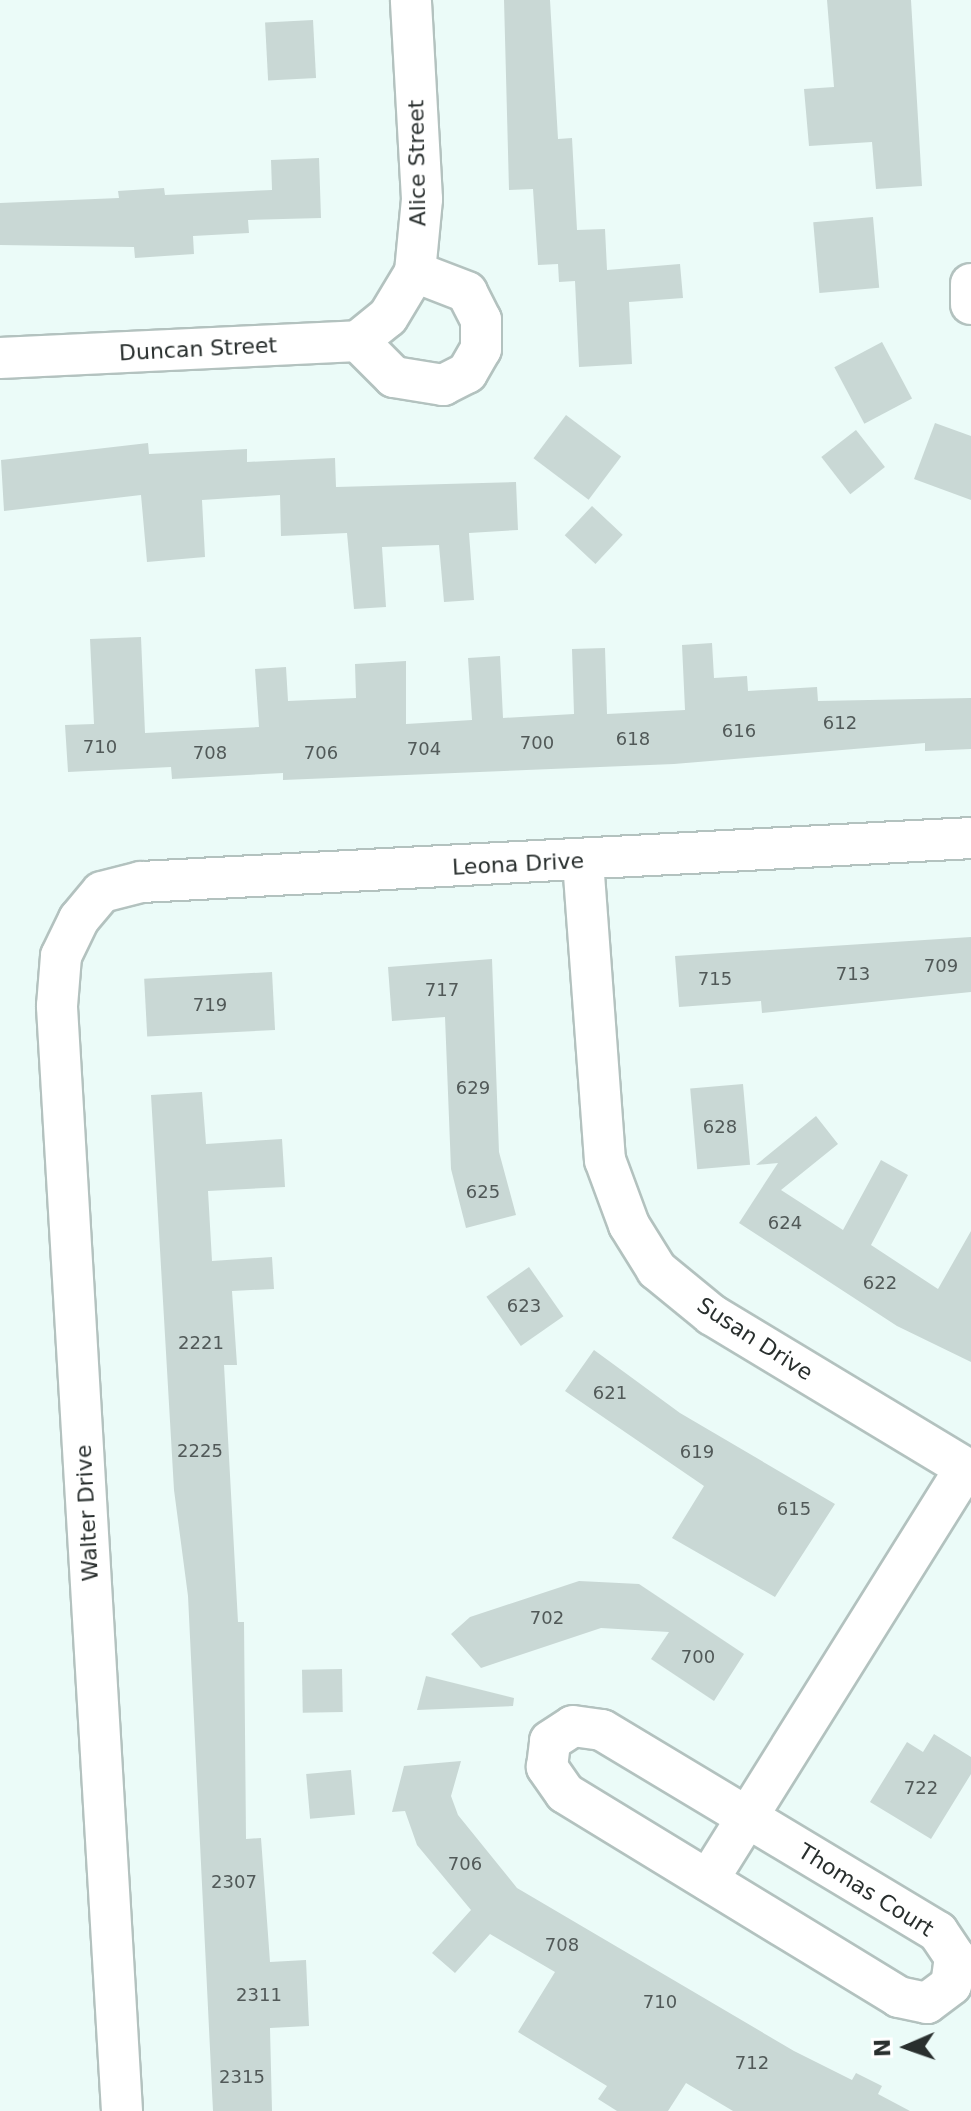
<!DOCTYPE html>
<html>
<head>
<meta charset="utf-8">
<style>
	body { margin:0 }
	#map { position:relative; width:971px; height:2111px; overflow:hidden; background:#ebfbf8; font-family:"DejaVu Sans",sans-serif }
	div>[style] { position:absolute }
	.building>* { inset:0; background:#c9d8d5; transform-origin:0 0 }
	.roads { filter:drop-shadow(2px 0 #b3c2bf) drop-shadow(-2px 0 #b3c2bf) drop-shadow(0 2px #b3c2bf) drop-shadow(0 -2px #b3c2bf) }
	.minor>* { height:40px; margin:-20px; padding:0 20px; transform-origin:20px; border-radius:20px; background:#fff }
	span { translate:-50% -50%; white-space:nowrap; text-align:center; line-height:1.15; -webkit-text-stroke:7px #fff; paint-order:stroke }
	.number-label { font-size:18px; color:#515958 }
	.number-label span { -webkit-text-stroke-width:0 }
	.street-label { font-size:22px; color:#292f2e }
	.north { position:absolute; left:867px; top:2007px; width:80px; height:80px; -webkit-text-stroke:6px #fff; paint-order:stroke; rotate:268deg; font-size:22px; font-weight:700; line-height:32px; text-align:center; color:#292f2e }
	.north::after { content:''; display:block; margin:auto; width:28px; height:36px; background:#292f2e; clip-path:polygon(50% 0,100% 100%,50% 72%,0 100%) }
</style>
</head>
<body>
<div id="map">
	<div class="building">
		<div style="clip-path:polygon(504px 0,550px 0,558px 139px,572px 138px,577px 230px,605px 229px,607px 270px,680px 264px,683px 298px,629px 302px,632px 364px,579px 367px,575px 281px,559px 282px,558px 264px,538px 265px,533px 189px,509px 190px)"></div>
		<div style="clip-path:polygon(827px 0,911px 0,922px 186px,876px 189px,872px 142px,809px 146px,804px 89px,834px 87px)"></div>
		<div style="left:313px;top:20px;width:58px;height:48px;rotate:87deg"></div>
		<div style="clip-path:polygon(319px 158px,321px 218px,248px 220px,249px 233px,193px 236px,194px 254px,135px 258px,134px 247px,0 245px,0 203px,119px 198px,118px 191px,164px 188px,165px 195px,272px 190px,271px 160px)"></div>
		<div style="left:873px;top:217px;width:71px;height:60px;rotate:85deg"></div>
		<div style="left:882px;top:342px;width:64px;height:54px;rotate:62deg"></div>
		<div style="left:566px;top:415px;width:69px;height:54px;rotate:37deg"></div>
		<div style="clip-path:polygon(935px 423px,971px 436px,971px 500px,914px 479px)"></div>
		<div style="left:856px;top:430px;width:47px;height:44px;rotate:52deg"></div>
		<div style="clip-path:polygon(148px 443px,149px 454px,247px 449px,247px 462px,335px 458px,336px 487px,516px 482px,518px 530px,469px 533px,474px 600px,444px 602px,439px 545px,382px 547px,386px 607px,354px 609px,347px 533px,281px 536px,280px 495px,202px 500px,205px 557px,147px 562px,141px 495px,4px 511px,1px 460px)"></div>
		<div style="left:592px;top:506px;width:42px;height:40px;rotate:43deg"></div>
		<div style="clip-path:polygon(141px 637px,145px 733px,259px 727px,255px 669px,286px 667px,288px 701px,356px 698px,355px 664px,406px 661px,406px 724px,472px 720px,468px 658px,500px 656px,503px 718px,574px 714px,572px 649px,605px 648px,607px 714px,685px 710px,682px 645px,712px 643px,714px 678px,747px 676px,748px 691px,817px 687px,818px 701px,971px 698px,971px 749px,925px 751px,925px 743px,674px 764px,283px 780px,283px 773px,172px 779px,171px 767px,68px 772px,65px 725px,94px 724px,90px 639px)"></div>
		<div style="clip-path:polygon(971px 937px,971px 992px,762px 1013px,761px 1001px,679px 1007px,675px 956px)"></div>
		<div style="clip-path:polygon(492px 959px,499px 1152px,516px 1215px,466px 1228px,451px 1169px,445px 1017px,392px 1021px,388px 967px)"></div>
		<div style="left:272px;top:972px;width:58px;height:128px;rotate:87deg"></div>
		<div style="left:743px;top:1084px;width:81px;height:53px;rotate:85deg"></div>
		<div style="clip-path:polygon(202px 1092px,206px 1144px,282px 1139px,285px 1187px,208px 1191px,212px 1261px,272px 1257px,274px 1289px,232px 1291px,237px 1365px,224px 1365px,238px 1622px,244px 1622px,246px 1839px,261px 1838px,270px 1962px,306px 1960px,309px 2026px,270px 2028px,272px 2111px,213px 2111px,188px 1596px,174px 1490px,151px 1095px)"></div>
		<div style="clip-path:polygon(816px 1116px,838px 1144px,781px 1190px,843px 1230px,881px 1160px,908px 1175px,871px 1245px,938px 1289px,971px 1231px,971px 1362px,897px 1326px,739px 1223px,778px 1163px,756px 1165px)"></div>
		<div style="left:529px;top:1267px;width:60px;height:52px;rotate:55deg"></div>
		<div style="clip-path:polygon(594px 1350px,680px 1413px,835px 1504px,775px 1597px,672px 1538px,704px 1486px,565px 1391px)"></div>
		<div style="clip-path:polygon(579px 1581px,639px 1584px,744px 1654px,714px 1701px,651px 1659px,669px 1632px,601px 1628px,481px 1668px,451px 1634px,470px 1617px)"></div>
		<div style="left:342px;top:1669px;width:43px;height:40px;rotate:89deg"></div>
		<div style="clip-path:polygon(426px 1676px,514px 1698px,513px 1706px,417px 1710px)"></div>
		<div style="clip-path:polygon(934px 1734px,971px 1757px,971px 1774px,931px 1839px,870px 1802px,907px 1742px,923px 1752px)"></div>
		<div style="clip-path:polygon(461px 1761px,451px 1796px,458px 1815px,517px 1888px,794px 2051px,852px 2080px,856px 2073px,882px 2086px,878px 2094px,910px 2111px,733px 2111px,686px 2083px,668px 2111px,617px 2111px,598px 2099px,607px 2086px,518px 2032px,555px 1972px,490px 1934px,455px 1973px,432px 1953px,471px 1910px,417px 1845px,405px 1811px,392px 1812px,404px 1766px)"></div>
		<div style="left:351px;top:1770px;width:45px;height:45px;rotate:85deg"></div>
	</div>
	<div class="roads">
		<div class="minor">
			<div style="left:971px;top:284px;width:20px;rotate:90deg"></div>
			<div style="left:358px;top:341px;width:51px;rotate:45deg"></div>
			<div style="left:394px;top:377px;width:50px;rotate:9.3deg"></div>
			<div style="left:443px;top:385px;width:27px;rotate:-27deg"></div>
			<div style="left:467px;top:373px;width:28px;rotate:-60deg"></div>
			<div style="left:481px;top:349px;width:29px;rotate:-90deg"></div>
			<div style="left:481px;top:320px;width:31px;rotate:-117deg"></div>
			<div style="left:467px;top:292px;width:56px;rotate:-159deg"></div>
			<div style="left:0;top:358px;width:358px;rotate:-2.7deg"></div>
			<div style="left:358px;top:341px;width:38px;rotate:-39deg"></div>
			<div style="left:388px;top:317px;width:52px;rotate:-59deg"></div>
			<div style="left:415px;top:272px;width:73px;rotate:-84.5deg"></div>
			<div style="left:422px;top:199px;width:199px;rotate:-93.2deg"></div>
			<div style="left:583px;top:861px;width:300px;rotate:85.8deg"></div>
			<div style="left:605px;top:1160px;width:69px;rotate:69.7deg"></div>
			<div style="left:629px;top:1225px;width:53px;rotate:58.1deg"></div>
			<div style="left:657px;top:1270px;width:71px;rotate:39.3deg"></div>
			<div style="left:712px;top:1315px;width:302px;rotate:31.1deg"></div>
			<div style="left:573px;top:1726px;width:29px;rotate:8deg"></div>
			<div style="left:602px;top:1730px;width:392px;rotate:31deg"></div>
			<div style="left:938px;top:1932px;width:30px;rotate:56deg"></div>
			<div style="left:955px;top:1957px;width:28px;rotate:98deg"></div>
			<div style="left:951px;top:1985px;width:30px;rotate:143deg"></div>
			<div style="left:927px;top:2003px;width:29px;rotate:-168deg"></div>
			<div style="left:899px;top:1997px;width:391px;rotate:-148.6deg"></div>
			<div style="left:565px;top:1793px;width:32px;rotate:-125deg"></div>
			<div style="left:547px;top:1767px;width:26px;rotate:-83deg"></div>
			<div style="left:550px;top:1741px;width:27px;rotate:-33deg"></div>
			<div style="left:708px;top:1880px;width:486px;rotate:-58deg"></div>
			<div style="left:122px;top:2111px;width:1107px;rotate:-93.37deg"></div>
			<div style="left:57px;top:1006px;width:50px;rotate:-85.4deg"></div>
			<div style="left:61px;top:956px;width:41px;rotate:-64.1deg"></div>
			<div style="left:79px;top:919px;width:35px;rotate:-50deg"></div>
			<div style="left:102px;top:892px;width:40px;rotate:-14.4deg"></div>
			<div style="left:141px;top:882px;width:831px;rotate:-3.03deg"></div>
		</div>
	</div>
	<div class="number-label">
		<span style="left:840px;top:723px">612</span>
		<span style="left:739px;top:731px">616</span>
		<span style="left:633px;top:739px">618</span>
		<span style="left:537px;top:743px">700</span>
		<span style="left:100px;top:747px">710</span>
		<span style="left:424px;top:749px">704</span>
		<span style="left:210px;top:753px">708</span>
		<span style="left:321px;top:753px">706</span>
		<span style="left:941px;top:966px">709</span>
		<span style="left:853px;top:974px">713</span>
		<span style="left:715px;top:979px">715</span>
		<span style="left:442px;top:990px">717</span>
		<span style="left:210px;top:1005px">719</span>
		<span style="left:473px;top:1088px">629</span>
		<span style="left:720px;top:1127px">628</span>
		<span style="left:483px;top:1192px">625</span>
		<span style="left:785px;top:1223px">624</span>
		<span style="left:880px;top:1283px">622</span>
		<span style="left:524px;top:1306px">623</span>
		<span style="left:201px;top:1343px">2221</span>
		<span style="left:610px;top:1393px">621</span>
		<span style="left:200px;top:1451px">2225</span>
		<span style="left:697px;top:1452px">619</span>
		<span style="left:794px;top:1509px">615</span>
		<span style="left:547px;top:1618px">702</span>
		<span style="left:698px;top:1657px">700</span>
		<span style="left:921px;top:1788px">722</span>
		<span style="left:465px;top:1864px">706</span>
		<span style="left:234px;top:1882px">2307</span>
		<span style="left:562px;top:1945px">708</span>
		<span style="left:259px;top:1995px">2311</span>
		<span style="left:660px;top:2002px">710</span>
		<span style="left:752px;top:2063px">712</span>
		<span style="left:242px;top:2077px">2315</span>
	</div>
	<div class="street-label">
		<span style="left:417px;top:163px;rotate:-91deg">Alice Street</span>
		<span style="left:198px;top:349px;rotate:-3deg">Duncan Street</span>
		<span style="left:518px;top:864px;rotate:-3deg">Leona Drive</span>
		<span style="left:755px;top:1339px;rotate:33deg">Susan Drive</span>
		<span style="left:87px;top:1513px;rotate:-93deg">Walter Drive</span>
		<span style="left:866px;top:1890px;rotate:32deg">Thomas Court</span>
	</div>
	<div class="north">N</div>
</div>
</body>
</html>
